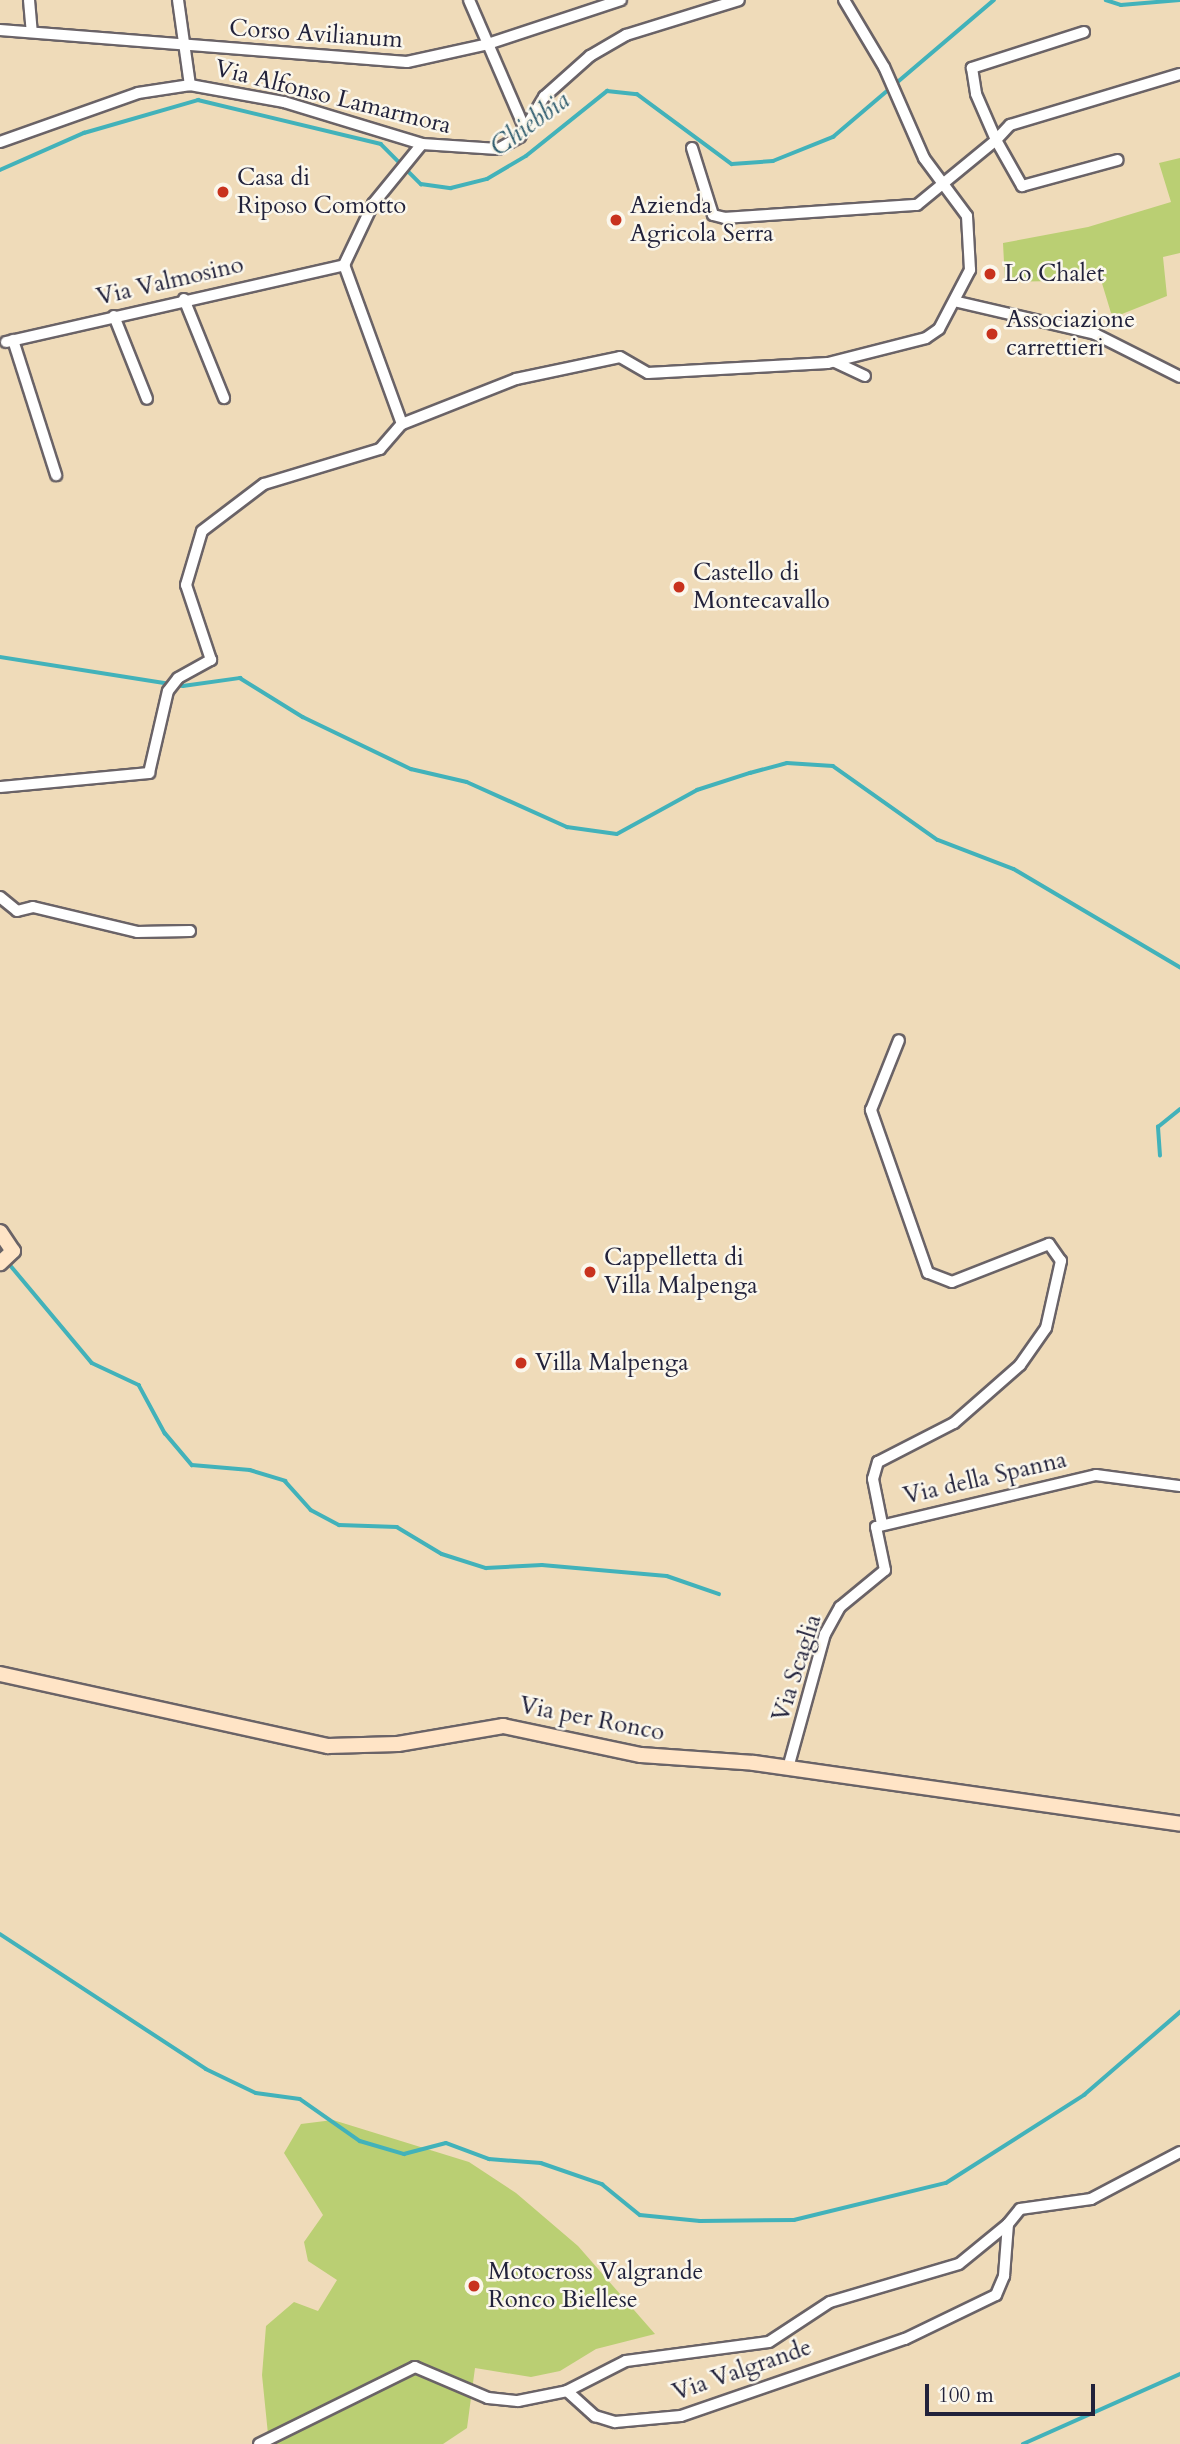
<!DOCTYPE html>
<html>
<head>
<meta charset="utf-8">
<style>
	body { margin:0 }
	#map { position:relative; width:1180px; height:2444px; overflow:hidden; background:#efdbb9; font-family:Cardo,serif }
	div>[style] { position:absolute }
	.green>* { inset:0; background:#bacf73 }
	.stream>* { height:3.5px; margin:-1.75px; padding:0 1.75px; transform-origin:1.75px; border-radius:1.75px; background:#42b2ba }
	.roads { filter:drop-shadow(2px 0 #6a6367) drop-shadow(-2px 0 #6a6367) drop-shadow(0 2px #6a6367) drop-shadow(0 -2px #6a6367) }
	.street>* { height:10px; margin:-5px; padding:0 5px; transform-origin:5px; border-radius:5px; background:#fff }
	.secondary>* { height:14px; margin:-7px; padding:0 7px; transform-origin:7px; border-radius:7px; background:#ffe4c6 }
	.dots>* { width:19px; height:19px; translate:-50% -50%; box-sizing:border-box; border:4px solid #fbf7ec; border-radius:50% }
	span { translate:-50% -50%; white-space:nowrap; text-align:center; line-height:1.15; -webkit-text-stroke:5px #fbf7ec; paint-order:stroke }
	.street-label { font-size:24px; color:#22223b }
	.poi-label { font-size:24px; color:#22223b }
	.left { translate:0 -50%; text-align:left }
	.water-label { font-size:26px; color:#2f5c6e; font-style:italic }
	.scale { position:absolute; left:925px; top:2384px; width:170px; height:32px; box-sizing:border-box; border:4px solid #22223b; border-top:0; padding-left:9px; font-size:21px; line-height:24px; white-space:nowrap; color:#22223b; -webkit-text-stroke:5px #fbf7ec; paint-order:stroke }
</style>
</head>
<body>
<div id="map">
	<div class="green">
		<div style="clip-path:polygon(1180px 158px,1180px 253px,1163px 257px,1167px 296px,1122px 314px,1111px 313px,1101px 280px,1005px 282px,1003px 243px,1088px 227px,1171px 202px,1159px 163px)"></div>
		<div style="clip-path:polygon(333px 2120px,469px 2162px,516px 2193px,578px 2246px,655px 2334px,596px 2349px,560px 2371px,531px 2377px,475px 2368px,467px 2428px,443px 2444px,269px 2444px,262px 2375px,266px 2326px,294px 2302px,318px 2311px,337px 2280px,308px 2261px,304px 2242px,323px 2215px,284px 2153px,301px 2124px)"></div>
	</div>
	<div class="stream">
		<div style="left:1106px;top:0;width:16px;rotate:18deg"></div>
		<div style="left:1121px;top:5px;width:59px;rotate:-4.8deg"></div>
		<div style="left:0;top:170px;width:92px;rotate:-23.8deg"></div>
		<div style="left:84px;top:133px;width:119px;rotate:-16.1deg"></div>
		<div style="left:198px;top:100px;width:188px;rotate:13.5deg"></div>
		<div style="left:381px;top:144px;width:57px;rotate:45deg"></div>
		<div style="left:421px;top:184px;width:30px;rotate:8deg"></div>
		<div style="left:451px;top:188px;width:37px;rotate:-14deg"></div>
		<div style="left:487px;top:179px;width:45px;rotate:-30.5deg"></div>
		<div style="left:526px;top:156px;width:104px;rotate:-38.7deg"></div>
		<div style="left:607px;top:91px;width:30px;rotate:6deg"></div>
		<div style="left:637px;top:94px;width:118px;rotate:36.4deg"></div>
		<div style="left:732px;top:164px;width:41px;rotate:-4.2deg"></div>
		<div style="left:773px;top:161px;width:65px;rotate:-21.8deg"></div>
		<div style="left:833px;top:137px;width:211px;rotate:-40.4deg"></div>
		<div style="left:0;top:657px;width:185px;rotate:9deg"></div>
		<div style="left:183px;top:686px;width:58px;rotate:-8deg"></div>
		<div style="left:240px;top:678px;width:74px;rotate:31.8deg"></div>
		<div style="left:303px;top:717px;width:120px;rotate:25.7deg"></div>
		<div style="left:411px;top:769px;width:57px;rotate:13.1deg"></div>
		<div style="left:467px;top:782px;width:110px;rotate:24.2deg"></div>
		<div style="left:567px;top:827px;width:50px;rotate:8deg"></div>
		<div style="left:617px;top:834px;width:91px;rotate:-28.8deg"></div>
		<div style="left:697px;top:790px;width:56px;rotate:-17.8deg"></div>
		<div style="left:750px;top:773px;width:38px;rotate:-15deg"></div>
		<div style="left:787px;top:763px;width:46px;rotate:3.7deg"></div>
		<div style="left:833px;top:766px;width:128px;rotate:35.2deg"></div>
		<div style="left:938px;top:840px;width:81px;rotate:20.9deg"></div>
		<div style="left:1014px;top:869px;width:193px;rotate:30.6deg"></div>
		<div style="left:1160px;top:1156px;width:29px;rotate:-94deg"></div>
		<div style="left:1158px;top:1127px;width:28px;rotate:-39deg"></div>
		<div style="left:6px;top:1260px;width:134px;rotate:50.1deg"></div>
		<div style="left:92px;top:1363px;width:52px;rotate:25.1deg"></div>
		<div style="left:139px;top:1385px;width:55px;rotate:61.6deg"></div>
		<div style="left:165px;top:1433px;width:42px;rotate:49.8deg"></div>
		<div style="left:192px;top:1465px;width:58px;rotate:4.9deg"></div>
		<div style="left:250px;top:1470px;width:37px;rotate:17deg"></div>
		<div style="left:285px;top:1481px;width:39px;rotate:48deg"></div>
		<div style="left:311px;top:1510px;width:32px;rotate:28deg"></div>
		<div style="left:339px;top:1525px;width:58px;rotate:2deg"></div>
		<div style="left:397px;top:1527px;width:52px;rotate:31deg"></div>
		<div style="left:442px;top:1554px;width:46px;rotate:17.7deg"></div>
		<div style="left:486px;top:1568px;width:56px;rotate:-3.1deg"></div>
		<div style="left:542px;top:1565px;width:125px;rotate:5deg"></div>
		<div style="left:667px;top:1576px;width:55px;rotate:19.1deg"></div>
		<div style="left:0;top:1934px;width:246px;rotate:33.2deg"></div>
		<div style="left:206px;top:2069px;width:55px;rotate:25.6deg"></div>
		<div style="left:256px;top:2093px;width:44px;rotate:7.8deg"></div>
		<div style="left:300px;top:2099px;width:73px;rotate:35deg"></div>
		<div style="left:360px;top:2141px;width:46px;rotate:16.5deg"></div>
		<div style="left:404px;top:2154px;width:43px;rotate:-14.7deg"></div>
		<div style="left:446px;top:2143px;width:46px;rotate:20.4deg"></div>
		<div style="left:489px;top:2159px;width:52px;rotate:4.4deg"></div>
		<div style="left:541px;top:2163px;width:65px;rotate:19deg"></div>
		<div style="left:602px;top:2184px;width:49px;rotate:39.2deg"></div>
		<div style="left:640px;top:2215px;width:60px;rotate:5.7deg"></div>
		<div style="left:700px;top:2221px;width:94px;rotate:-0.6deg"></div>
		<div style="left:794px;top:2220px;width:156px;rotate:-13.7deg"></div>
		<div style="left:946px;top:2183px;width:164px;rotate:-32.5deg"></div>
		<div style="left:1084px;top:2095px;width:127px;rotate:-40.8deg"></div>
		<div style="left:1023px;top:2444px;width:172px;rotate:-24deg"></div>
	</div>
	<div class="roads">
		<div class="street">
			<div style="left:29px;top:0;width:32px;rotate:85deg"></div>
			<div style="left:178px;top:0;width:86px;rotate:82deg"></div>
			<div style="left:469px;top:0;width:138px;rotate:66.6deg"></div>
			<div style="left:0;top:30px;width:408px;rotate:4.5deg"></div>
			<div style="left:407px;top:62px;width:83px;rotate:-12.5deg"></div>
			<div style="left:488px;top:44px;width:140px;rotate:-18.3deg"></div>
			<div style="left:1084px;top:32px;width:118px;rotate:162.2deg"></div>
			<div style="left:972px;top:68px;width:26px;rotate:81deg"></div>
			<div style="left:976px;top:94px;width:50px;rotate:66.5deg"></div>
			<div style="left:996px;top:140px;width:21px;rotate:-47deg"></div>
			<div style="left:1010px;top:125px;width:177px;rotate:-16.7deg"></div>
			<div style="left:0;top:142px;width:146px;rotate:-19.5deg"></div>
			<div style="left:138px;top:93px;width:53px;rotate:-8.7deg"></div>
			<div style="left:190px;top:85px;width:96px;rotate:10.3deg"></div>
			<div style="left:284px;top:102px;width:144px;rotate:16.9deg"></div>
			<div style="left:422px;top:144px;width:76px;rotate:3.8deg"></div>
			<div style="left:498px;top:149px;width:25px;rotate:-29deg"></div>
			<div style="left:520px;top:137px;width:47px;rotate:-59deg"></div>
			<div style="left:544px;top:97px;width:62px;rotate:-41.7deg"></div>
			<div style="left:590px;top:56px;width:42px;rotate:-30.3deg"></div>
			<div style="left:626px;top:35px;width:118px;rotate:-17.2deg"></div>
			<div style="left:692px;top:148px;width:70px;rotate:72.6deg"></div>
			<div style="left:713px;top:215px;width:12px;rotate:14deg"></div>
			<div style="left:725px;top:218px;width:192px;rotate:-3.9deg"></div>
			<div style="left:917px;top:205px;width:102px;rotate:-39.4deg"></div>
			<div style="left:996px;top:140px;width:53px;rotate:60.5deg"></div>
			<div style="left:1022px;top:186px;width:99px;rotate:-15.2deg"></div>
			<div style="left:184px;top:299px;width:107px;rotate:68deg"></div>
			<div style="left:958px;top:302px;width:141px;rotate:13.1deg"></div>
			<div style="left:1095px;top:334px;width:95px;rotate:26.8deg"></div>
			<div style="left:114px;top:316px;width:89px;rotate:68.3deg"></div>
			<div style="left:13px;top:340px;width:142px;rotate:72.3deg"></div>
			<div style="left:6px;top:342px;width:347px;rotate:-12.8deg"></div>
			<div style="left:835px;top:362px;width:33px;rotate:25deg"></div>
			<div style="left:402px;top:424px;width:123px;rotate:-21.5deg"></div>
			<div style="left:516px;top:379px;width:106px;rotate:-11.9deg"></div>
			<div style="left:620px;top:357px;width:32px;rotate:30deg"></div>
			<div style="left:648px;top:373px;width:180px;rotate:-3.2deg"></div>
			<div style="left:828px;top:363px;width:101px;rotate:-14.3deg"></div>
			<div style="left:926px;top:338px;width:16px;rotate:-35deg"></div>
			<div style="left:939px;top:329px;width:67px;rotate:-62.3deg"></div>
			<div style="left:970px;top:270px;width:54px;rotate:-93.2deg"></div>
			<div style="left:967px;top:216px;width:72px;rotate:-126.6deg"></div>
			<div style="left:924px;top:158px;width:99px;rotate:-113.7deg"></div>
			<div style="left:884px;top:67px;width:78px;rotate:-120.8deg"></div>
			<div style="left:402px;top:424px;width:169px;rotate:-110deg"></div>
			<div style="left:344px;top:265px;width:68px;rotate:-64.6deg"></div>
			<div style="left:373px;top:204px;width:77px;rotate:-50.8deg"></div>
			<div style="left:0;top:787px;width:150px;rotate:-5.4deg"></div>
			<div style="left:149px;top:773px;width:84px;rotate:-77deg"></div>
			<div style="left:168px;top:691px;width:16px;rotate:-52deg"></div>
			<div style="left:178px;top:678px;width:38px;rotate:-29deg"></div>
			<div style="left:211px;top:660px;width:79px;rotate:-108.4deg"></div>
			<div style="left:186px;top:585px;width:56px;rotate:-73.5deg"></div>
			<div style="left:202px;top:531px;width:78px;rotate:-37.2deg"></div>
			<div style="left:264px;top:484px;width:121px;rotate:-16.8deg"></div>
			<div style="left:380px;top:449px;width:33px;rotate:-49deg"></div>
			<div style="left:0;top:897px;width:22px;rotate:39deg"></div>
			<div style="left:17px;top:911px;width:16px;rotate:-14deg"></div>
			<div style="left:33px;top:907px;width:107px;rotate:13.5deg"></div>
			<div style="left:137px;top:932px;width:53px;rotate:-1.1deg"></div>
			<div style="left:882px;top:1524px;width:46px;rotate:-101.3deg"></div>
			<div style="left:873px;top:1479px;width:18px;rotate:-74deg"></div>
			<div style="left:878px;top:1462px;width:85px;rotate:-27.2deg"></div>
			<div style="left:954px;top:1423px;width:88px;rotate:-41.3deg"></div>
			<div style="left:1020px;top:1365px;width:45px;rotate:-54.9deg"></div>
			<div style="left:1046px;top:1328px;width:69px;rotate:-77.4deg"></div>
			<div style="left:1061px;top:1261px;width:21px;rotate:-125deg"></div>
			<div style="left:1049px;top:1244px;width:104px;rotate:158.6deg"></div>
			<div style="left:952px;top:1282px;width:26px;rotate:-159deg"></div>
			<div style="left:928px;top:1273px;width:173px;rotate:-109.3deg"></div>
			<div style="left:871px;top:1110px;width:75px;rotate:-68.2deg"></div>
			<div style="left:788px;top:1768px;width:139px;rotate:-74.6deg"></div>
			<div style="left:825px;top:1634px;width:31px;rotate:-61deg"></div>
			<div style="left:840px;top:1607px;width:58px;rotate:-39.4deg"></div>
			<div style="left:885px;top:1570px;width:44px;rotate:-101.8deg"></div>
			<div style="left:876px;top:1527px;width:226px;rotate:-13.3deg"></div>
			<div style="left:1096px;top:1475px;width:85px;rotate:7.5deg"></div>
			<div style="left:567px;top:2391px;width:38px;rotate:42deg"></div>
			<div style="left:595px;top:2416px;width:21px;rotate:17deg"></div>
			<div style="left:615px;top:2422px;width:66px;rotate:-5.2deg"></div>
			<div style="left:681px;top:2416px;width:237px;rotate:-19deg"></div>
			<div style="left:905px;top:2339px;width:101px;rotate:-25.8deg"></div>
			<div style="left:996px;top:2295px;width:21px;rotate:-67deg"></div>
			<div style="left:1004px;top:2276px;width:52px;rotate:-85.6deg"></div>
			<div style="left:1008px;top:2224px;width:19px;rotate:-51deg"></div>
			<div style="left:1020px;top:2209px;width:72px;rotate:-8deg"></div>
			<div style="left:1091px;top:2199px;width:101px;rotate:-27.8deg"></div>
			<div style="left:259px;top:2444px;width:174px;rotate:-26.3deg"></div>
			<div style="left:415px;top:2367px;width:79px;rotate:23deg"></div>
			<div style="left:488px;top:2398px;width:30px;rotate:6deg"></div>
			<div style="left:518px;top:2401px;width:50px;rotate:-11.5deg"></div>
			<div style="left:567px;top:2391px;width:66px;rotate:-27deg"></div>
			<div style="left:626px;top:2361px;width:144px;rotate:-7.6deg"></div>
			<div style="left:769px;top:2342px;width:73px;rotate:-33.3deg"></div>
			<div style="left:830px;top:2302px;width:134px;rotate:-16.4deg"></div>
			<div style="left:959px;top:2264px;width:63px;rotate:-39.2deg"></div>
		</div>
		<div class="secondary">
			<div style="left:0;top:1232px;width:23px;rotate:56deg"></div>
			<div style="left:13px;top:1251px;width:18px;rotate:137deg"></div>
			<div style="left:0;top:1674px;width:336px;rotate:12.4deg"></div>
			<div style="left:328px;top:1746px;width:70px;rotate:-1.6deg"></div>
			<div style="left:398px;top:1744px;width:107px;rotate:-9.7deg"></div>
			<div style="left:503px;top:1726px;width:141px;rotate:11.9deg"></div>
			<div style="left:641px;top:1755px;width:113px;rotate:4deg"></div>
			<div style="left:754px;top:1763px;width:430px;rotate:8.1deg"></div>
		</div>
	</div>
	<div class="dots">
		<div style="left:223px;top:192px;background:#c8321e"></div>
		<div style="left:616px;top:220px;background:#c8321e"></div>
		<div style="left:990px;top:274px;background:#c8321e"></div>
		<div style="left:992px;top:334px;background:#c8321e"></div>
		<div style="left:679px;top:587px;background:#c8321e"></div>
		<div style="left:590px;top:1272px;background:#c8321e"></div>
		<div style="left:521px;top:1363px;background:#c8321e"></div>
		<div style="left:474px;top:2286px;background:#c8321e"></div>
	</div>
	<div class="street-label">
		<span style="left:316px;top:34px;rotate:4deg">Corso Avilianum</span>
		<span style="left:333px;top:97px;rotate:14deg">Via Alfonso Lamarmora</span>
		<span style="left:170px;top:281px;rotate:-13deg">Via Valmosino</span>
		<span style="left:985px;top:1478px;rotate:-13deg">Via della Spanna</span>
		<span style="left:797px;top:1668px;rotate:-72deg">Via Scaglia</span>
		<span style="left:592px;top:1719px;rotate:11deg">Via per Ronco</span>
		<span style="left:742px;top:2370px;rotate:-19deg">Via Valgrande</span>
	</div>
	<div class="poi-label">
		<span class="left" style="left:237px;top:192px">Casa di<br>Riposo Comotto</span>
		<span class="left" style="left:630px;top:220px">Azienda<br>Agricola Serra</span>
		<span class="left" style="left:1004px;top:274px">Lo Chalet</span>
		<span class="left" style="left:1006px;top:334px">Associazione<br>carrettieri</span>
		<span class="left" style="left:693px;top:587px">Castello di<br>Montecavallo</span>
		<span class="left" style="left:604px;top:1272px">Cappelletta di<br>Villa Malpenga</span>
		<span class="left" style="left:535px;top:1363px">Villa Malpenga</span>
		<span class="left" style="left:488px;top:2286px">Motocross Valgrande<br>Ronco Biellese</span>
	</div>
	<div class="water-label">
		<span style="left:530px;top:124px;rotate:-36deg">Chiebbia</span>
	</div>
	<div class="scale">100 m</div>
</div>
</body>
</html>
